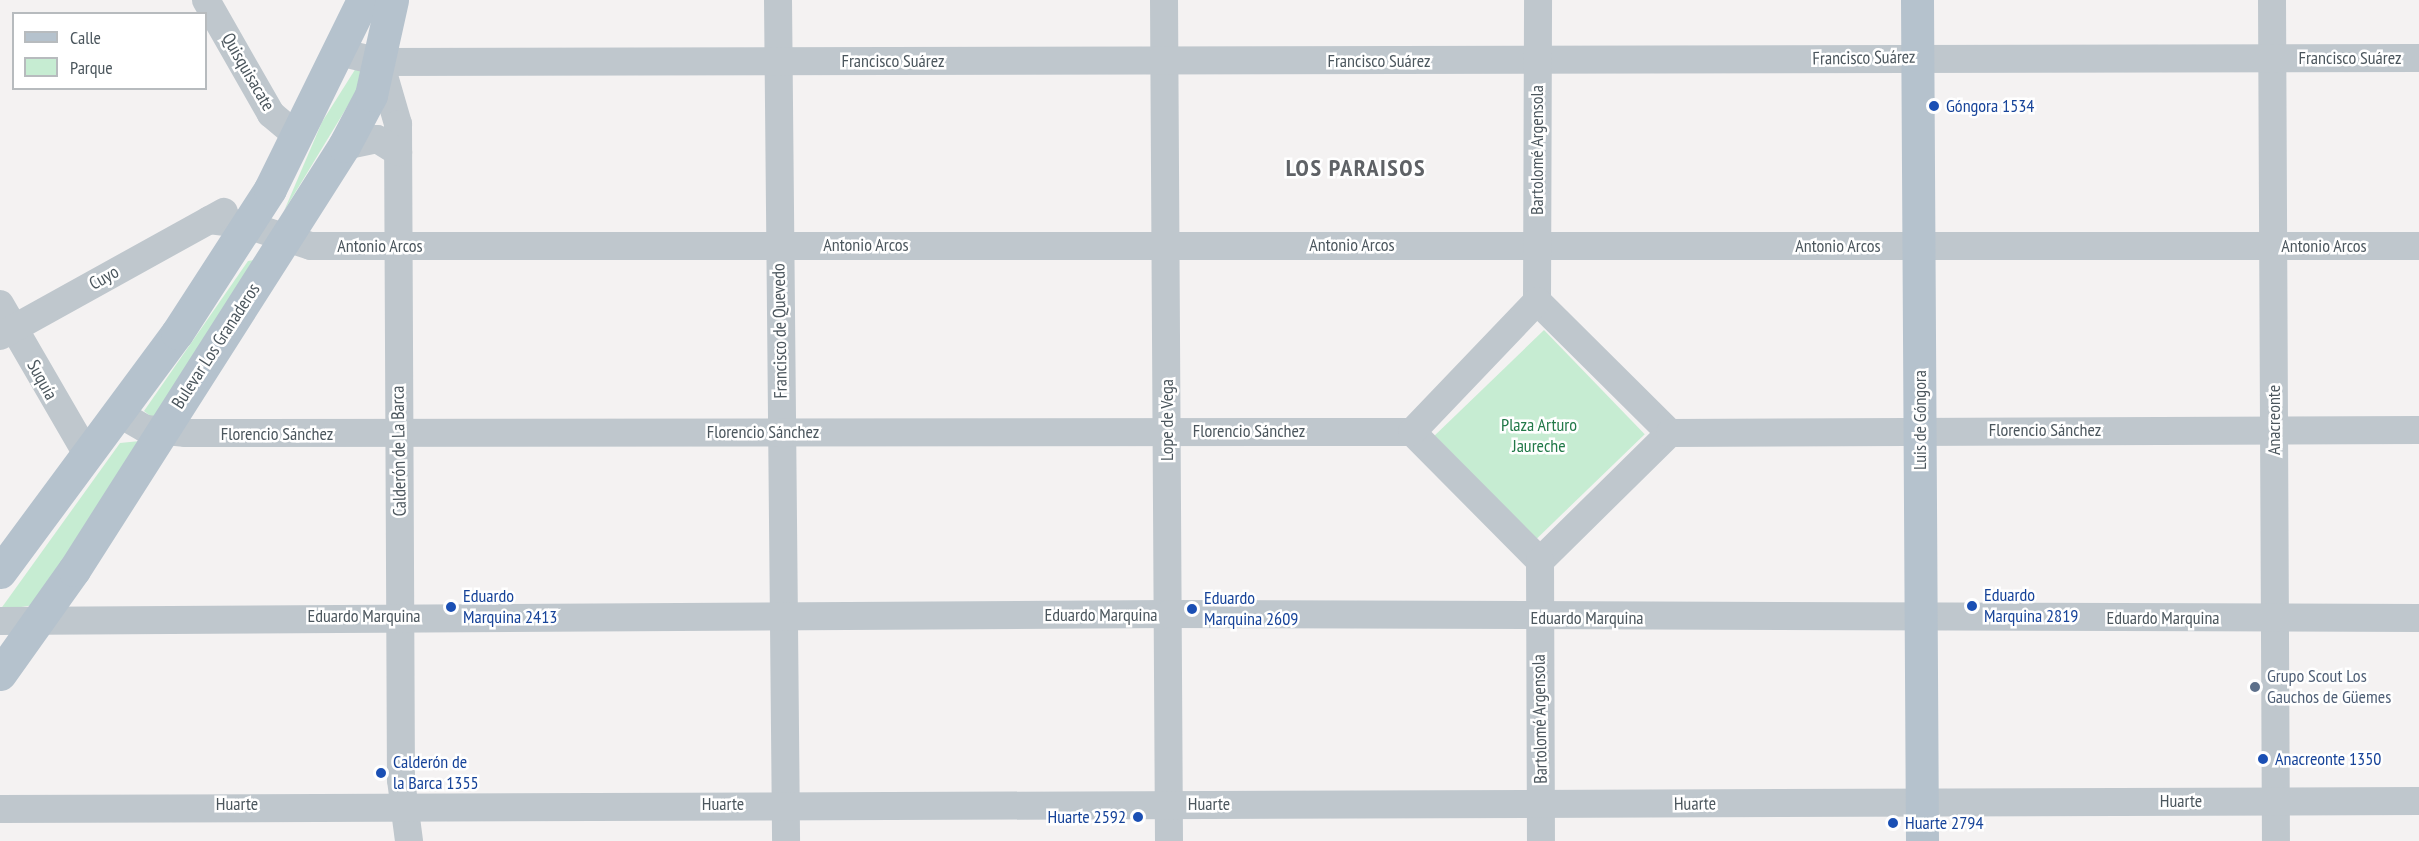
<!DOCTYPE html>
<html>
<head>
<meta charset="utf-8">
<style>
	body { margin:0 }
	#map { position:relative; width:2419px; height:841px; overflow:hidden; background:#f4f2f2; font-family:"PT Sans Narrow",sans-serif }
	div>[style] { position:absolute }
	.green>* { inset:0; background:#c6ecd2; transform-origin:0 0 }
	.minor>* { height:28px; margin:-14px; padding:0 14px; transform-origin:14px; border-radius:14px; background:#bfc7cd }
	.major>* { height:33px; margin:-16.5px; padding:0 16.5px; transform-origin:16.5px; border-radius:16.5px; background:#b5c2cd }
	.dots>* { width:16px; height:16px; translate:-50% -50%; box-sizing:border-box; border:3px solid #fff; border-radius:50% }
	span { translate:-50% -50%; white-space:nowrap; text-align:center; line-height:1.15; -webkit-text-stroke:5px #fff; paint-order:stroke }
	.street-label { font-size:18px; color:#4b565d }
	.transit-label { font-size:18px; color:#164399 }
	.left { translate:0 -50%; text-align:left }
	.right { translate:-100% -50%; text-align:right }
	.park-label { font-size:18px; color:#217948 }
	.service-label { font-size:18px; color:#4e5e75 }
	.district-label { font-size:24px; color:#5f6266; font-weight:700; letter-spacing:1.5px }
	.legend { position:absolute; left:12px; top:12px; width:195px; height:78px; box-sizing:border-box; background:#fff; border:2px solid #b7bbbe; margin:0; padding:8px 10px; list-style:none; font-size:18px; color:#4b565d }
	.legend li { display:flex; align-items:center; gap:12px; height:30px }
	.legend b { width:30px; border:2px solid #b7bbbe }
</style>
</head>
<body>
<div id="map">
	<div class="green">
		<div style="clip-path:polygon(356px 68px,365px 72px,364px 79px,284px 211px,322px 122px)"></div>
		<div style="clip-path:polygon(254px 260px,158px 422px,144px 411px,248px 261px)"></div>
		<div style="left:1544px;top:330px;width:145px;height:152px;rotate:46deg"></div>
		<div style="clip-path:polygon(140px 441px,42px 604px,0 610px,120px 443px)"></div>
	</div>
	<div class="minor">
		<div style="left:206px;top:0;width:131px;rotate:60.3deg"></div>
		<div style="left:271px;top:114px;width:34px;rotate:40deg"></div>
		<div style="left:778px;top:0;width:841px;rotate:89.45deg"></div>
		<div style="left:1164px;top:0;width:841px;rotate:89.66deg"></div>
		<div style="left:2272px;top:0;width:841px;rotate:89.73deg"></div>
		<div style="left:339px;top:52px;width:42px;rotate:13.7deg"></div>
		<div style="left:380px;top:62px;width:2039px;rotate:-0.11deg"></div>
		<div style="left:380px;top:62px;width:65px;rotate:73.8deg"></div>
		<div style="left:398px;top:124px;width:656px;rotate:89.74deg"></div>
		<div style="left:401px;top:780px;width:62px;rotate:82.5deg"></div>
		<div style="left:344px;top:146px;width:34px;rotate:-12deg"></div>
		<div style="left:377px;top:139px;width:25px;rotate:32deg"></div>
		<div style="left:209px;top:220px;width:38px;rotate:7deg"></div>
		<div style="left:247px;top:225px;width:67px;rotate:18.2deg"></div>
		<div style="left:311px;top:246px;width:2108px"></div>
		<div style="left:1537px;top:301px;width:301px;rotate:-89.8deg"></div>
		<div style="left:1537px;top:301px;width:187px;rotate:44.8deg"></div>
		<div style="left:0;top:304px;width:173px;rotate:59.9deg"></div>
		<div style="left:0;top:336px;width:256px;rotate:-29deg"></div>
		<div style="left:118px;top:413px;width:32px;rotate:30deg"></div>
		<div style="left:146px;top:429px;width:40px;rotate:5.7deg"></div>
		<div style="left:186px;top:433px;width:1226px;rotate:-0.05deg"></div>
		<div style="left:1412px;top:432px;width:182px;rotate:45.2deg"></div>
		<div style="left:1412px;top:432px;width:181px;rotate:-46.3deg"></div>
		<div style="left:1540px;top:561px;width:182px;rotate:-44.6deg"></div>
		<div style="left:1670px;top:433px;width:749px;rotate:-0.23deg"></div>
		<div style="left:1540px;top:561px;width:280px;rotate:89.8deg"></div>
		<div style="left:0;top:621px;width:1169px;rotate:-0.34deg"></div>
		<div style="left:1169px;top:614px;width:1250px;rotate:0.18deg"></div>
		<div style="left:0;top:809px;width:2419px;rotate:-0.19deg"></div>
	</div>
	<div class="major">
		<div style="left:1917px;top:0;width:841px;rotate:89.66deg"></div>
		<div style="left:0;top:572px;width:297px;rotate:-53.5deg"></div>
		<div style="left:177px;top:333px;width:171px;rotate:-57.1deg"></div>
		<div style="left:270px;top:189px;width:211px;rotate:-63.8deg"></div>
		<div style="left:0;top:674px;width:128px;rotate:-54.6deg"></div>
		<div style="left:74px;top:570px;width:503px;rotate:-57.51deg"></div>
		<div style="left:344px;top:146px;width:58px;rotate:-62.1deg"></div>
		<div style="left:371px;top:95px;width:97px;rotate:-77.5deg"></div>
	</div>
	<div class="dots">
		<div style="left:1934px;top:106px;background:#1a4fb4"></div>
		<div style="left:1972px;top:606px;background:#1a4fb4"></div>
		<div style="left:451px;top:607px;background:#1a4fb4"></div>
		<div style="left:1192px;top:609px;background:#1a4fb4"></div>
		<div style="left:2255px;top:687px;background:#5c6f8a"></div>
		<div style="left:2263px;top:759px;background:#1a4fb4"></div>
		<div style="left:381px;top:773px;background:#1a4fb4"></div>
		<div style="left:1138px;top:817px;background:#1a4fb4"></div>
		<div style="left:1893px;top:823px;background:#1a4fb4"></div>
	</div>
	<div class="street-label">
		<span style="left:1864px;top:58px;rotate:-1deg">Francisco Suárez</span>
		<span style="left:2350px;top:58px">Francisco Suárez</span>
		<span style="left:893px;top:61px">Francisco Suárez</span>
		<span style="left:1379px;top:61px">Francisco Suárez</span>
		<span style="left:248px;top:72px;rotate:60deg">Quisquisacate</span>
		<span style="left:1537px;top:150px;rotate:-90deg">Bartolomé Argensola</span>
		<span style="left:866px;top:245px">Antonio Arcos</span>
		<span style="left:1352px;top:245px">Antonio Arcos</span>
		<span style="left:380px;top:246px">Antonio Arcos</span>
		<span style="left:1838px;top:246px">Antonio Arcos</span>
		<span style="left:2324px;top:246px">Antonio Arcos</span>
		<span style="left:104px;top:278px;rotate:-29deg">Cuyo</span>
		<span style="left:780px;top:331px;rotate:-91deg">Francisco de Quevedo</span>
		<span style="left:216px;top:346px;rotate:-57deg">Bulevar Los Granaderos</span>
		<span style="left:42px;top:380px;rotate:61deg">Suquía</span>
		<span style="left:1167px;top:420px;rotate:-90deg">Lope de Vega</span>
		<span style="left:1920px;top:420px;rotate:-90deg">Luis de Góngora</span>
		<span style="left:2274px;top:420px;rotate:-90deg">Anacreonte</span>
		<span style="left:2045px;top:430px">Florencio Sánchez</span>
		<span style="left:1249px;top:431px">Florencio Sánchez</span>
		<span style="left:763px;top:432px">Florencio Sánchez</span>
		<span style="left:277px;top:434px">Florencio Sánchez</span>
		<span style="left:399px;top:451px;rotate:-91deg">Calderón de La Barca</span>
		<span style="left:1101px;top:615px">Eduardo Marquina</span>
		<span style="left:364px;top:616px">Eduardo Marquina</span>
		<span style="left:1587px;top:618px">Eduardo Marquina</span>
		<span style="left:2163px;top:618px">Eduardo Marquina</span>
		<span style="left:1540px;top:719px;rotate:-91deg">Bartolomé Argensola</span>
		<span style="left:2181px;top:801px">Huarte</span>
		<span style="left:237px;top:804px">Huarte</span>
		<span style="left:723px;top:804px">Huarte</span>
		<span style="left:1209px;top:804px">Huarte</span>
		<span style="left:1695px;top:804px;rotate:-1deg">Huarte</span>
	</div>
	<div class="transit-label">
		<span class="left" style="left:1946px;top:106px">Góngora 1534</span>
		<span class="left" style="left:1984px;top:606px">Eduardo<br>Marquina 2819</span>
		<span class="left" style="left:463px;top:607px">Eduardo<br>Marquina 2413</span>
		<span class="left" style="left:1204px;top:609px">Eduardo<br>Marquina 2609</span>
		<span class="left" style="left:2275px;top:759px">Anacreonte 1350</span>
		<span class="left" style="left:393px;top:773px">Calderón de<br>la Barca 1355</span>
		<span class="right" style="left:1126px;top:817px">Huarte 2592</span>
		<span class="left" style="left:1905px;top:823px">Huarte 2794</span>
	</div>
	<div class="park-label">
		<span style="left:1539px;top:436px">Plaza Arturo<br>Jaureche</span>
	</div>
	<div class="service-label">
		<span class="left" style="left:2267px;top:687px">Grupo Scout Los<br>Gauchos de Güemes</span>
	</div>
	<div class="district-label">
		<span style="left:1356px;top:168px">LOS PARAISOS</span>
	</div>
	<ul class="legend">
	<li><b style="height:8px;background:#b5c2cd"></b>Calle</li>
	<li><b style="height:16px;background:#c6ecd2"></b>Parque</li>
	</ul>
</div>
</body>
</html>
